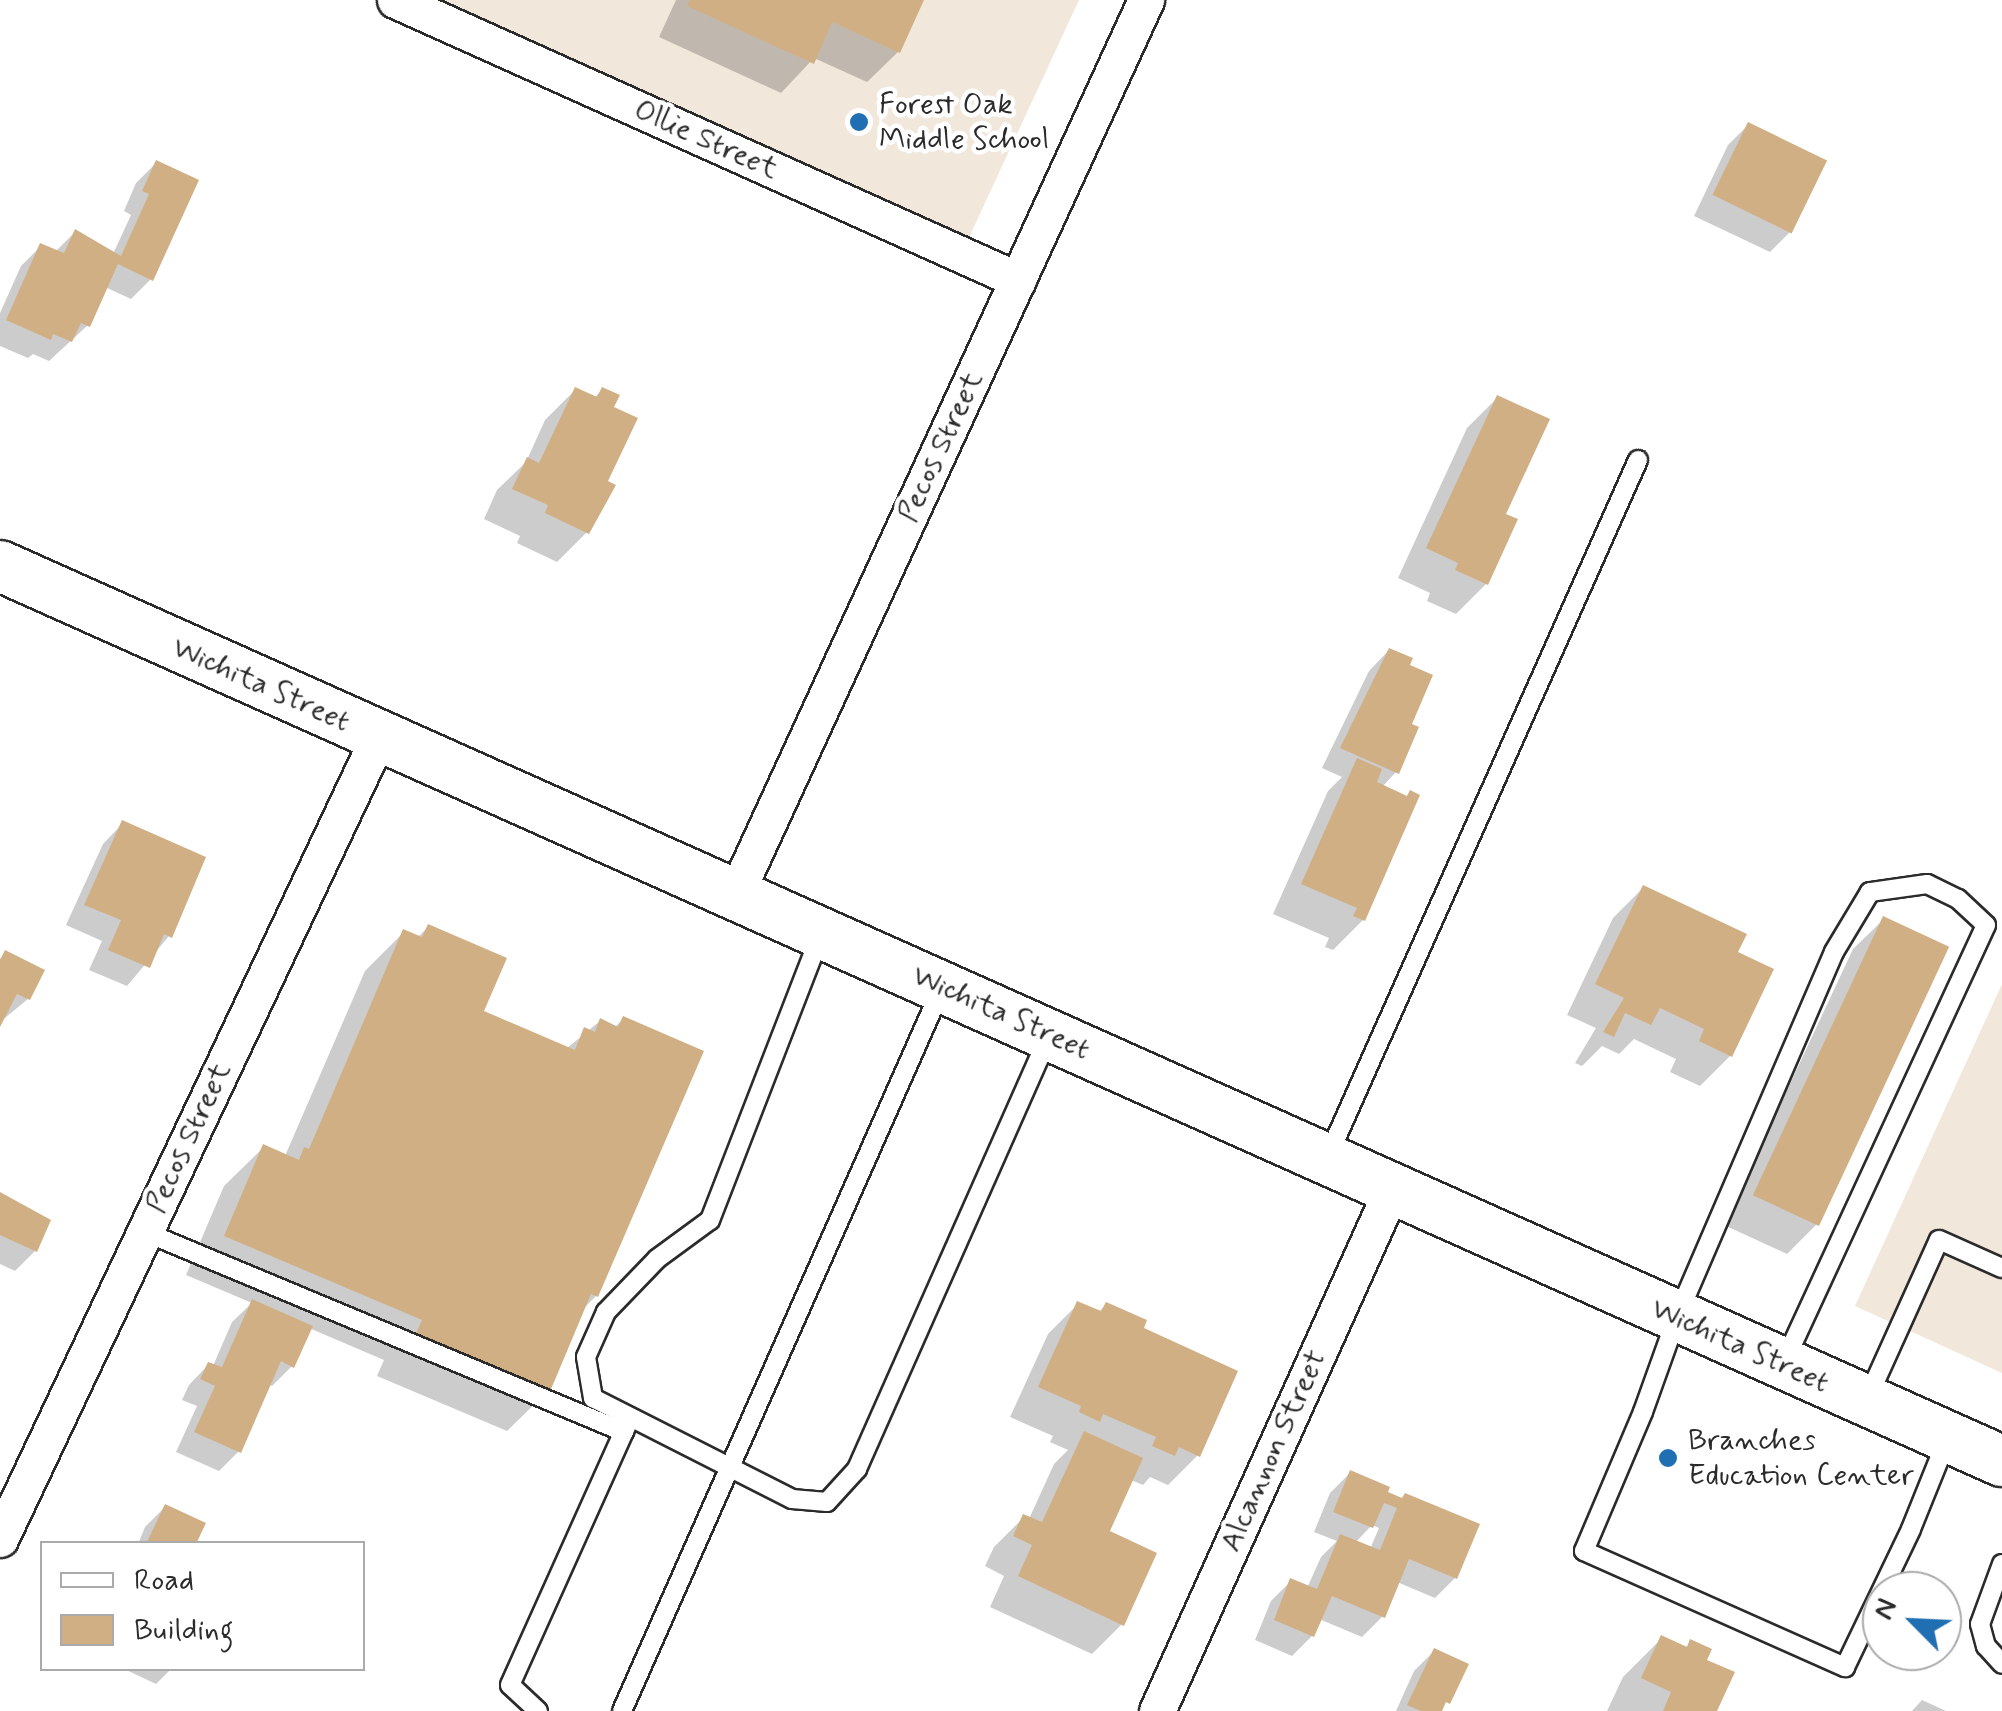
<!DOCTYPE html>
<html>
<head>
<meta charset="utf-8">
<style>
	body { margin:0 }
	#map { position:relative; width:2002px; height:1711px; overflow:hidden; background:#fff; font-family:Mynerve,sans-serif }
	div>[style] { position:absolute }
	.built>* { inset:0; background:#f1e7da }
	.shadow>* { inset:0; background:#0003 }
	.building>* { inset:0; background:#d1af84; transform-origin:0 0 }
	.roads { filter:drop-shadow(2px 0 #2b2b2b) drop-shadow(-2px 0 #2b2b2b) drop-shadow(0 2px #2b2b2b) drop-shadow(0 -2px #2b2b2b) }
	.lane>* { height:18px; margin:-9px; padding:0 9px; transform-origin:9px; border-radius:9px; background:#fff }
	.street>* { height:35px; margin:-17.5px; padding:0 17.5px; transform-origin:17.5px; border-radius:17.5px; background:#fff }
	.secondary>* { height:50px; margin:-25px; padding:0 25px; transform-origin:25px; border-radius:25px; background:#fff }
	.dots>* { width:28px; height:28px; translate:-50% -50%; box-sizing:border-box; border:5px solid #fff; border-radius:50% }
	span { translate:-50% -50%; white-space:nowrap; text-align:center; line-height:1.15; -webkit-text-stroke:9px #fff; paint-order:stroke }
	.poi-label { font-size:30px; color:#2b2b2b }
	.left { translate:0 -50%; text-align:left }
	.street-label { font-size:30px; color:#2b2b2b }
	.legend { position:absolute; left:40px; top:1541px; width:325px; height:130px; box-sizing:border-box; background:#fff; border:2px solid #aaa; margin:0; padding:12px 18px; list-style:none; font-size:30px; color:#2b2b2b }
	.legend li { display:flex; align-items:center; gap:20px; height:50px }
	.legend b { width:50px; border:2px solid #aaa }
	.north { position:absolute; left:1862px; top:1571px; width:100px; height:100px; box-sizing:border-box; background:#fff; border:2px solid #aaa; border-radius:50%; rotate:294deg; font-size:28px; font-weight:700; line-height:40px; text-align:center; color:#2b2b2b }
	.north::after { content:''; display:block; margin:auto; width:35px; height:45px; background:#1f6fb2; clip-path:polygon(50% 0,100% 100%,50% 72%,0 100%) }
</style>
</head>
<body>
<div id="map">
	<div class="built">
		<div style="clip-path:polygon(427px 0,1079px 0,966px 244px)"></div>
		<div style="clip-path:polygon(2002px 984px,2002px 1373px,1855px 1306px)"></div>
	</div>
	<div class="shadow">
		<div style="clip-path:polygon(676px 0,921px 0,898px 52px,867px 82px,814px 58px,781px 93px,659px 37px)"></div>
		<div style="clip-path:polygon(1748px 125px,1790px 232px,1770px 252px,1694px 216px,1728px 145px)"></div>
		<div style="clip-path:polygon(156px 163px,151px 279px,131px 299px,105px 287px,88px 325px,49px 361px,33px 354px,28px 358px,0 346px,0 313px,21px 266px,41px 246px,55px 252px,75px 232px,113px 254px,131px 215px,124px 211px,136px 183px)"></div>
		<div style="clip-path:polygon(575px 390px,594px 398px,602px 390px,611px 408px,605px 482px,587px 532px,557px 562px,517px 543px,520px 536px,484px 519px,497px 490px,526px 462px,545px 420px)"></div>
		<div style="clip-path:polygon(1497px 398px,1503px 515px,1486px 584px,1456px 614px,1427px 601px,1430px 593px,1398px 578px,1467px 428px)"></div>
		<div style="clip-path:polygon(1389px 650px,1409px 725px,1396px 772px,1382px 787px,1405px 798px,1363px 920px,1333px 950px,1325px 947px,1329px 938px,1273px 914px,1328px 791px,1342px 777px,1322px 768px,1369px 671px)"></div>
		<div style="clip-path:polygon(123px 823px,169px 936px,127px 986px,89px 970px,102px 941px,66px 925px,103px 844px)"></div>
		<div style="clip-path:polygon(1643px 888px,1735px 953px,1730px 1056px,1700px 1086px,1670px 1072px,1676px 1059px,1634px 1039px,1619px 1054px,1602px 1046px,1582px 1066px,1575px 1063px,1596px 1028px,1567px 1015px,1613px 918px)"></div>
		<div style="clip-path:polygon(1884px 919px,1817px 1224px,1787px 1254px,1724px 1225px,1853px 949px)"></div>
		<div style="clip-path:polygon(428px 927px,481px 1012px,566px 1049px,600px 1021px,614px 1028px,623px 1019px,596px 1296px,582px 1310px,547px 1392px,507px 1431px,377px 1376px,384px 1360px,309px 1328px,292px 1366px,272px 1386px,268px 1384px,239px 1451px,219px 1471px,176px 1452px,197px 1406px,182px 1400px,189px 1385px,209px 1364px,213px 1366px,232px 1322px,252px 1303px,186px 1275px,224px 1186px,264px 1147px,285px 1156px,365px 971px,404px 932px,417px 938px)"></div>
		<div style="clip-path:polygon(5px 953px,28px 999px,0 1022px,0 959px)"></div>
		<div style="clip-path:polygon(0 1196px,35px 1251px,15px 1271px,0 1264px)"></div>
		<div style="clip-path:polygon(1078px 1304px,1098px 1313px,1106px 1305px,1140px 1330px,1198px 1455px,1168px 1485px,1150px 1477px,1143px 1485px,1131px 1480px,1106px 1533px,1122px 1624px,1092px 1654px,990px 1607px,1004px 1576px,985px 1566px,994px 1547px,1024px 1517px,1029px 1519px,1054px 1464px,1068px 1450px,1050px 1442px,1053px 1436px,1010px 1417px,1048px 1334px)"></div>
		<div style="clip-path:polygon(evenodd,1350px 1473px,1401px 1500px,1455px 1578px,1435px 1598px,1397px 1582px,1382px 1617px,1362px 1637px,1319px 1619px,1312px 1636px,1292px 1656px,1255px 1640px,1271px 1601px,1291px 1581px,1307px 1588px,1321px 1557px,1337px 1541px,1314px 1532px,1330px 1493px,1350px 1473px,1372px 1525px,1379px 1528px,1370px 1549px,1355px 1543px,1372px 1525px)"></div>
		<div style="clip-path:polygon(165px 1507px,194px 1544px,138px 1544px,145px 1527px)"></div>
		<div style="clip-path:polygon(1662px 1638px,1685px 1648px,1691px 1642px,1704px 1661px,1715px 1711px,1607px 1711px,1623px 1677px)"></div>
		<div style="clip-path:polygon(1434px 1651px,1440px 1711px,1396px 1711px,1414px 1671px)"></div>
		<div style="clip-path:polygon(122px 1668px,172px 1668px,156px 1684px)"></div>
		<div style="clip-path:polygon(1922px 1700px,1946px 1711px,1912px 1711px)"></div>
	</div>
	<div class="building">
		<div style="clip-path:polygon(690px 0,924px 0,900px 53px,832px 22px,814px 64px,687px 6px)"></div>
		<div style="left:1748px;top:122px;width:88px;height:81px;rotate:26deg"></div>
		<div style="clip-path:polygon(156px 160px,199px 180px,153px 281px,118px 264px,90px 327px,81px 323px,72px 342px,53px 334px,51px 340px,6px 320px,40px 243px,64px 253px,75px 229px,121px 256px,149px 194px,142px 191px)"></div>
		<div style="clip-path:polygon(575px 387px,597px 397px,602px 387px,620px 395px,614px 407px,638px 418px,608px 481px,616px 485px,589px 534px,545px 513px,548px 505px,512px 489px,527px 457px,539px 463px)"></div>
		<div style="clip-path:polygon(1497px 395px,1550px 419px,1506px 514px,1518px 519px,1488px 585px,1455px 570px,1458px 563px,1426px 548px)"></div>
		<div style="clip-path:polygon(1389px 648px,1413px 658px,1410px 665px,1433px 675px,1412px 724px,1419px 727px,1399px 774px,1340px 748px)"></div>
		<div style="clip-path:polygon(1357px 758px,1382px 769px,1377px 782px,1407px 796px,1410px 790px,1420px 795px,1365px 921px,1353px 916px,1357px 908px,1301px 884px)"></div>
		<div style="clip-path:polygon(122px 820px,206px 857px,172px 938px,164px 934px,150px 968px,108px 950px,121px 920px,84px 905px)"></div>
		<div style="clip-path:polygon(1643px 885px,1747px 934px,1738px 952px,1774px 969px,1732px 1057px,1699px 1041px,1704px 1029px,1660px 1008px,1651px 1025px,1625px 1013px,1614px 1037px,1603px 1032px,1624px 998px,1595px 984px)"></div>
		<div style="left:1883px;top:916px;width:73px;height:308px;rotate:25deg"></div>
		<div style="clip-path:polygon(428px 924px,507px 958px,484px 1011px,575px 1050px,584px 1027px,595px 1032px,600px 1018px,618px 1027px,623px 1016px,704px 1051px,598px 1297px,591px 1294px,549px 1394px,415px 1336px,422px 1320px,224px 1236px,263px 1144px,299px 1160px,304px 1147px,309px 1149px,403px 929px,422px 937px)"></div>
		<div style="clip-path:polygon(5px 950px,45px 970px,30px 1000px,17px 994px,0 1027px,0 960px)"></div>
		<div style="clip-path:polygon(0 1192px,51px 1220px,37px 1252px,0 1235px)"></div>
		<div style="clip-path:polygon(252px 1299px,313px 1326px,294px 1368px,281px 1361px,241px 1453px,194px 1432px,215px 1386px,200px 1379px,208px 1362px,222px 1367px)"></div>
		<div style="clip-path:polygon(1077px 1301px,1101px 1311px,1106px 1302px,1147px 1320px,1144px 1328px,1238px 1371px,1200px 1457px,1179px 1447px,1175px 1456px,1152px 1446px,1156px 1437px,1103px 1414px,1100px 1422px,1079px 1412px,1081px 1406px,1038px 1387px)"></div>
		<div style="clip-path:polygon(1084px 1431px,1143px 1458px,1110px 1531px,1157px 1553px,1124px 1626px,1018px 1576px,1032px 1545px,1013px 1536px,1023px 1514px,1042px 1522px)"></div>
		<div style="clip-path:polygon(1350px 1470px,1390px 1487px,1388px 1492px,1402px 1498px,1405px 1493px,1480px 1524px,1457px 1579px,1409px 1559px,1385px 1618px,1332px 1596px,1314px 1637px,1274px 1620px,1290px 1578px,1317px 1589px,1340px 1534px,1380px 1550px,1397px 1508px,1384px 1503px,1373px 1528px,1333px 1512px)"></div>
		<div style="clip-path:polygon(165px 1504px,206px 1523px,196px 1544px,146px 1544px)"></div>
		<div style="clip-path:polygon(1661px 1635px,1687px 1647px,1690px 1639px,1712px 1649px,1707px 1660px,1735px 1672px,1717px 1711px,1663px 1711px,1671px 1692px,1641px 1678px)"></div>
		<div style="clip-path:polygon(1434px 1648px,1469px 1664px,1450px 1704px,1446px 1702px,1442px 1711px,1421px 1711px,1407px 1705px)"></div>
	</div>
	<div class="roads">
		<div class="lane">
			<div style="left:821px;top:934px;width:307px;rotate:111.2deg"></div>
			<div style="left:710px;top:1220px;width:66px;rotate:143.7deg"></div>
			<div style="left:657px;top:1259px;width:74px;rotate:133.9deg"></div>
			<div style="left:606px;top:1312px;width:49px;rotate:114deg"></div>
			<div style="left:586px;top:1357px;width:42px;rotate:80.3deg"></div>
			<div style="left:593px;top:1398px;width:223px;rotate:26.9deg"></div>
			<div style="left:792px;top:1499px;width:35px;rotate:5deg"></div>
			<div style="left:827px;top:1502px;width:45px;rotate:-47.7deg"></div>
			<div style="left:857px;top:1469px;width:474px;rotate:-66.1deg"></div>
			<div style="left:1328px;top:1156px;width:762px;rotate:-65.99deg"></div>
			<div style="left:145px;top:1232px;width:519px;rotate:22.66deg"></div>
			<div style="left:1785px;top:1360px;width:479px;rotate:-65.2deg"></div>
			<div style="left:1986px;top:925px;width:38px;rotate:-137deg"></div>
			<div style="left:1958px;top:899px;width:34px;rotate:-154deg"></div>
			<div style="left:1927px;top:884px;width:58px;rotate:172deg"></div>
			<div style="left:1870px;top:892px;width:70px;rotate:121deg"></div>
			<div style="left:1834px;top:952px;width:397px;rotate:113.3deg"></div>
			<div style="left:1677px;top:1317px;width:101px;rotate:109.7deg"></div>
			<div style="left:1643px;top:1412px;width:151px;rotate:113deg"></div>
			<div style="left:1584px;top:1551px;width:286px;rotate:24deg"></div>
			<div style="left:1845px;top:1667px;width:153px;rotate:-64.4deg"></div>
			<div style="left:1911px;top:1529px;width:96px;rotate:-68deg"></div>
			<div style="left:1868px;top:1397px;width:172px;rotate:-65.7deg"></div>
			<div style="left:1939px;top:1240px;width:69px;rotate:24deg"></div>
			<div style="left:2002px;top:1564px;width:64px;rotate:110.1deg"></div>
			<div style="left:1980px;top:1624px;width:23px;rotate:75deg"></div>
			<div style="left:1986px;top:1646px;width:24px;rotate:48deg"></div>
			<div style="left:538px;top:1711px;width:38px;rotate:-137deg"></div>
			<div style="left:510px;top:1685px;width:285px;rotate:-65.8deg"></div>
			<div style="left:622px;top:1711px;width:786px;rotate:-66.14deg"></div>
		</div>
		<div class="street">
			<div style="left:395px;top:0;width:683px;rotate:24.2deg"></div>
			<div style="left:736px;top:893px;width:983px;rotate:-65.34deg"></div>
			<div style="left:0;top:1539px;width:886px;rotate:-64.74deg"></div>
			<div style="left:1157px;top:1711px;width:570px;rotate:-65.77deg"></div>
		</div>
		<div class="secondary">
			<div style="left:0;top:566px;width:2193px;rotate:24.09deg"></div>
		</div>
	</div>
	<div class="dots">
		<div style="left:859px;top:122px;background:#1f6fb2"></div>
		<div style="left:1668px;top:1458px;background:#1f6fb2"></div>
	</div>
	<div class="poi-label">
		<span class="left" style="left:879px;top:122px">Forest Oak<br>Middle School</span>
		<span class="left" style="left:1688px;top:1458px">Branches<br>Education Center</span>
	</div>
	<div class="street-label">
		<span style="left:706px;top:140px;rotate:24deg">Ollie Street</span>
		<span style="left:941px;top:447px;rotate:-65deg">Pecos Street</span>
		<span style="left:261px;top:685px;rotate:24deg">Wichita Street</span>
		<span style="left:1001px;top:1013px;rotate:24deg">Wichita Street</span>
		<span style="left:189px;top:1138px;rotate:-65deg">Pecos Street</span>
		<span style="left:1740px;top:1346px;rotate:24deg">Wichita Street</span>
		<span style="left:1274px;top:1451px;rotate:-66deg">Alcannon Street</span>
	</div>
	<ul class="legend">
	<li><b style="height:12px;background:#fff"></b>Road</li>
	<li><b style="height:28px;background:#d1af84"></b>Building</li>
	</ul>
	<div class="north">N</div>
</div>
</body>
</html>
